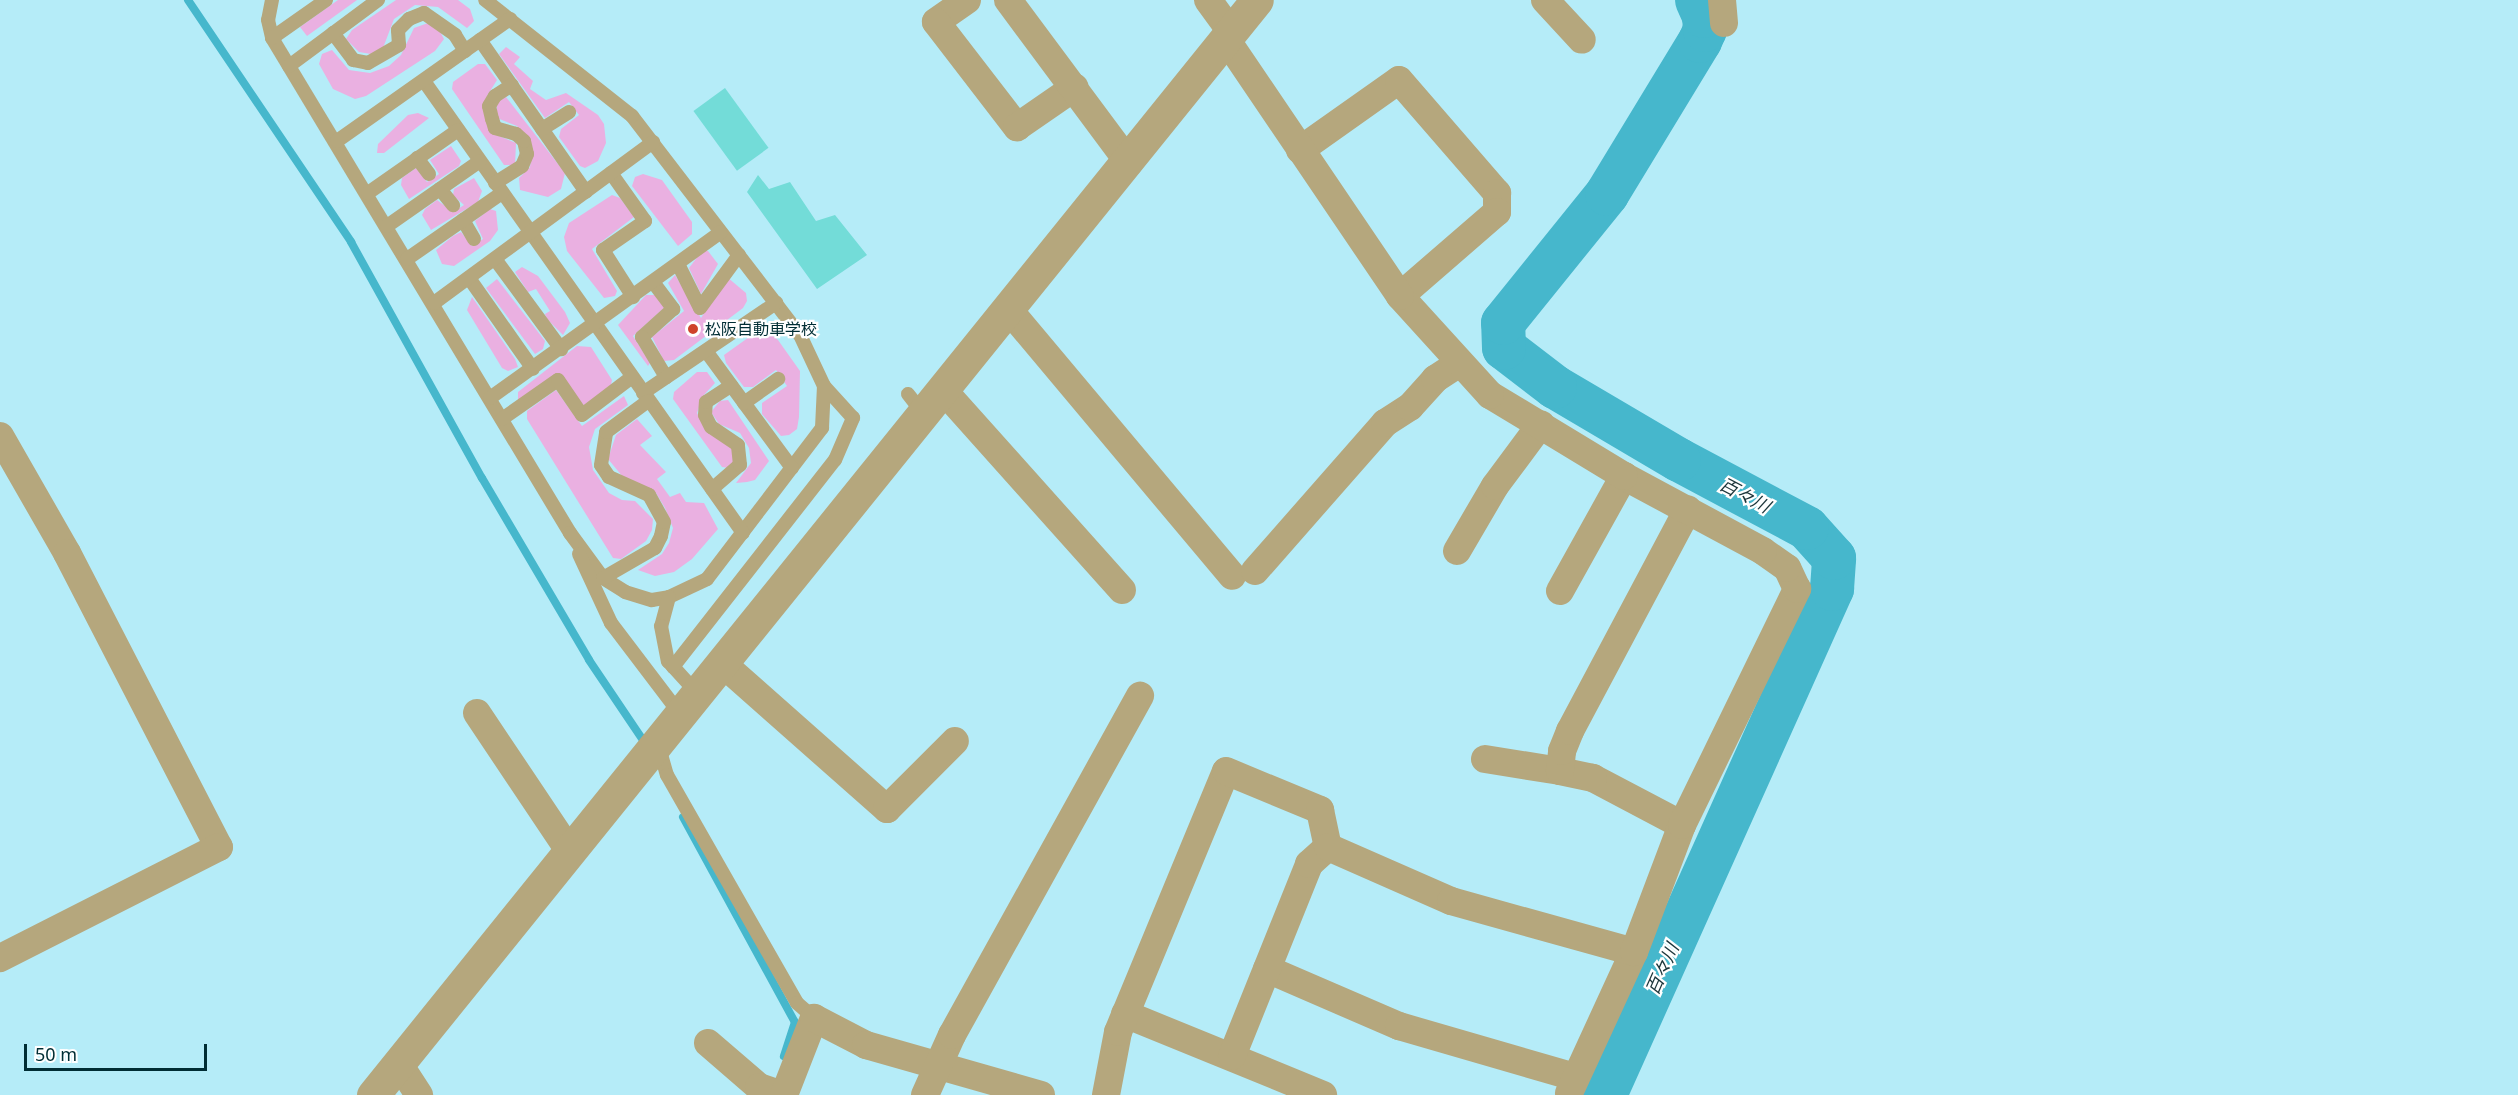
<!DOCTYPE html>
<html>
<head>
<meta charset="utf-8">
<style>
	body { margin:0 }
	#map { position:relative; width:2518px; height:1095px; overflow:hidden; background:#b5ecf8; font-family:"Noto Sans","Noto Sans JP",sans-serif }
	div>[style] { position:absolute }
	.green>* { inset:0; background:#eab0e1 }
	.stream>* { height:8px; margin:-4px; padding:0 4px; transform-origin:4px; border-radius:4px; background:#46b7cc }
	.river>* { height:44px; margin:-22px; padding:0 22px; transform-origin:22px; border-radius:22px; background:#46b7cc }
	.building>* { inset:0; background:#73dcd8; transform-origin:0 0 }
	.service>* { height:14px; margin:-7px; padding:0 7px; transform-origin:7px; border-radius:7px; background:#b5a77d }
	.minor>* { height:28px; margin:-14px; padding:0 14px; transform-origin:14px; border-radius:14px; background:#b5a77d }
	.tertiary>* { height:33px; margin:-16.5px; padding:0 16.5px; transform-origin:16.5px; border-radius:16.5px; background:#b5a77d }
	.dots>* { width:16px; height:16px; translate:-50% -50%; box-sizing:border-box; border:3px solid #fff; border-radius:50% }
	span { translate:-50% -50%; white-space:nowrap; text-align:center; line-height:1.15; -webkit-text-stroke:4.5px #fff; paint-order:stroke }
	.poi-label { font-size:16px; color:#002d34 }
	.left { translate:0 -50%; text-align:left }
	.water-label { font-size:18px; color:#1c353a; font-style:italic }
	.scale { position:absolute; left:24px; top:1044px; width:183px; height:27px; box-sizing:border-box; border:3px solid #002d34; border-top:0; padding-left:8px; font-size:18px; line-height:21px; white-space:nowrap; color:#002d34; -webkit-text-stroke:4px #fff; paint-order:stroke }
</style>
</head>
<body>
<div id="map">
	<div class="green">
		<div style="clip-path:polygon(338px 0,357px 0,307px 36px,300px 27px)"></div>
		<div style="clip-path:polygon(396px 0,458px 0,470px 9px,474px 21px,467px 28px,438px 7px,415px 5px,394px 19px,383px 48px,371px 54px,359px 52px,346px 39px,352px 30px)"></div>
		<div style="clip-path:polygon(428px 23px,438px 28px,444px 39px,435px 51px,366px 96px,355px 99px,333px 89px,319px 64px,322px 54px,332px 50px,349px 70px,370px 73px,389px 66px,401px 55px,414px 28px)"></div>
		<div style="clip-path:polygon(506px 47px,520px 57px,514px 64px,533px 81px,530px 89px,546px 100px,566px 93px,598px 115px,604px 124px,606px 143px,598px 161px,585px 168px,580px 166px,559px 137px,561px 129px,579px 115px,569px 102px,545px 118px,499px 54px)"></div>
		<div style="clip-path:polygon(478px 64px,485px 64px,497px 80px,487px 96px,487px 125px,492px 133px,516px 143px,515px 165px,504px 165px,452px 89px,453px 82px)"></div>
		<div style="clip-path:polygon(506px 97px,565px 173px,561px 189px,548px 197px,520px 190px,519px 178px,530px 167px,532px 148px,517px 126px,497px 118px,497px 102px)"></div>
		<div style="clip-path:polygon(418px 113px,429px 118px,384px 153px,377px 153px,378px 144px,408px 115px)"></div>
		<div style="clip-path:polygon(451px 146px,461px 161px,459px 166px,409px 199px,401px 185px,402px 178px,416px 168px,427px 182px,439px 174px,430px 160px)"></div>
		<div style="clip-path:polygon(643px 174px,662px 180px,692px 222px,692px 234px,678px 246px,632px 186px,635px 177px)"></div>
		<div style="clip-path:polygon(474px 178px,482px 191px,478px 202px,431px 230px,422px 215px,425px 209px,437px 200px,453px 212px,464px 205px,453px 195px,454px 189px)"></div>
		<div style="clip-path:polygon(612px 195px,620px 198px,634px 217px,592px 249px,617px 291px,615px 296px,604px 298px,567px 251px,564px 237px,569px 223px)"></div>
		<div style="clip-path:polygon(490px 209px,496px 211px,498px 230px,490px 241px,454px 266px,442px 264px,436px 250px,453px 236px,461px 232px,472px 246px,483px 239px,475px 221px)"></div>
		<div style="clip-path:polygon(702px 251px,708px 251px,718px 264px,701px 294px,689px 268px)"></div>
		<div style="clip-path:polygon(522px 267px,538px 276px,565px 312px,570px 323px,563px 335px,547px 319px,545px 314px,550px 311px,536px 289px,528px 292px,515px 272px)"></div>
		<div style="clip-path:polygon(675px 275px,701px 318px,727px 277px,746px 293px,747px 301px,743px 308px,674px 360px,664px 361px,652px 337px,684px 311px,668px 283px)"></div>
		<div style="clip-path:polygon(497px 279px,545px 341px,543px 349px,535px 354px,486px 288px)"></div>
		<div style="clip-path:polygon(646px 295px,657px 295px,665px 307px,633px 336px,650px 363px,648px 366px,618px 325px)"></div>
		<div style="clip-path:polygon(472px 297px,515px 359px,518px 367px,508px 371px,502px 368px,467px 310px)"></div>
		<div style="clip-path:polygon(759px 330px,770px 333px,778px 340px,800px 371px,799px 417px,797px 429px,789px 435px,781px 436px,762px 414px,762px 403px,787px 386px,776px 370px,753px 387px,744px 387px,726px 363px,724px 355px)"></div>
		<div style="clip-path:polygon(577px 346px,591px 347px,612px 380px,611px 385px,584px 406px,558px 373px,518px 401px,518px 392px)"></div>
		<div style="clip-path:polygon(697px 372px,707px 372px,715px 383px,703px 396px,697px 413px,700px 419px,733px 445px,735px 463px,729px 468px,722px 467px,673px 399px,674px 392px)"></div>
		<div style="clip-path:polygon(556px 390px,582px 426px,624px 396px,628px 405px,595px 429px,589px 447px,593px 470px,609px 493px,622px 500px,635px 501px,653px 519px,652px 530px,646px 541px,621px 559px,613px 558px,527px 419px,527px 411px)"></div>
		<div style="clip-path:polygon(728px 400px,769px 461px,755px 480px,747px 482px,736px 483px,751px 463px,749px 448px,740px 433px,719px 424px,711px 412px,720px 401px)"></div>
		<div style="clip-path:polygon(637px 419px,652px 436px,640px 445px,666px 472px,657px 479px,670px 497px,680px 493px,686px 502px,704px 503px,718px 529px,692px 559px,674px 572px,655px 576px,638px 570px,662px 554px,669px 543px,673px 528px,665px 508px,656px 493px,623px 477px,608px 459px,616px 435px)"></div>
	</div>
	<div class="stream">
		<div style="left:188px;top:0;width:292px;rotate:56deg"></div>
		<div style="left:351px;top:242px;width:270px;rotate:61deg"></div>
		<div style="left:482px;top:478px;width:211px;rotate:59.5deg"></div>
		<div style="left:589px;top:660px;width:97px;rotate:56deg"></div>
		<div style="left:683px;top:817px;width:234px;rotate:61.4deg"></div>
		<div style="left:795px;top:1022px;width:36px;rotate:108deg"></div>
	</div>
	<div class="river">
		<div style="left:1605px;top:1095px;width:555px;rotate:-65.84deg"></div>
		<div style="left:1832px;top:589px;width:31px;rotate:-86deg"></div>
		<div style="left:1834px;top:558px;width:40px;rotate:-132deg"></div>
		<div style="left:1807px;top:528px;width:145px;rotate:-152deg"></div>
		<div style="left:1679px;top:460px;width:144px;rotate:-149.5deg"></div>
		<div style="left:1555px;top:387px;width:64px;rotate:-142.6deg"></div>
		<div style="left:1504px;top:348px;width:25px;rotate:-92deg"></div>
		<div style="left:1503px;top:323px;width:166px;rotate:-51.1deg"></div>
		<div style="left:1607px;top:194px;width:179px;rotate:-58.7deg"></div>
		<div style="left:1700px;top:41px;width:12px;rotate:-66deg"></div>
		<div style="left:1705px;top:30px;width:14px;rotate:-94deg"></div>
		<div style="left:1704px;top:16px;width:17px;rotate:-114deg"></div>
	</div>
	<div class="building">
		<div style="left:725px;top:88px;width:74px;height:39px;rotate:54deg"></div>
		<div style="clip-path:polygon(758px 175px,769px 189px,790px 182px,816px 221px,835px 215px,867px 255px,817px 289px,747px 192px)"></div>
	</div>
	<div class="service">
		<div style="left:272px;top:0;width:20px;rotate:101deg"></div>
		<div style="left:268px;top:20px;width:18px;rotate:77deg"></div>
		<div style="left:272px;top:38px;width:578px;rotate:58.95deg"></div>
		<div style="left:570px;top:533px;width:56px;rotate:53.7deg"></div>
		<div style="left:603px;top:578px;width:26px;rotate:32deg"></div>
		<div style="left:625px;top:592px;width:28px;rotate:17deg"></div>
		<div style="left:652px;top:600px;width:17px;rotate:-10deg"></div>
		<div style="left:669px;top:597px;width:42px;rotate:-25.3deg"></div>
		<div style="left:707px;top:579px;width:190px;rotate:-52.7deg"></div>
		<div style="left:822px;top:428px;width:42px;rotate:-87.3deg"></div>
		<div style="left:824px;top:386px;width:56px;rotate:-115.2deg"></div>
		<div style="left:800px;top:335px;width:276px;rotate:-127.5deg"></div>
		<div style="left:632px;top:116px;width:187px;rotate:-141.7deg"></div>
		<div style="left:333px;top:33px;width:34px;rotate:53deg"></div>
		<div style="left:353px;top:60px;width:15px;rotate:11deg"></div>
		<div style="left:368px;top:63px;width:36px;rotate:-30deg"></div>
		<div style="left:399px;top:45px;width:15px;rotate:-94deg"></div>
		<div style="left:398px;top:30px;width:16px;rotate:-45deg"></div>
		<div style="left:409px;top:19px;width:16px;rotate:-22deg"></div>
		<div style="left:424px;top:13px;width:38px;rotate:35deg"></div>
		<div style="left:455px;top:35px;width:19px;rotate:58deg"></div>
		<div style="left:272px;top:38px;width:66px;rotate:-35.1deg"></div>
		<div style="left:480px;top:40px;width:185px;rotate:55.1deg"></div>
		<div style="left:289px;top:66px;width:111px;rotate:-36.6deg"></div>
		<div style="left:424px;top:81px;width:553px;rotate:54.79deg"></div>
		<div style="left:542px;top:129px;width:32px;rotate:-32deg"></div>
		<div style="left:337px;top:141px;width:212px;rotate:-35.2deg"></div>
		<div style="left:417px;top:158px;width:20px;rotate:53deg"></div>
		<div style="left:611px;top:173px;width:59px;rotate:54.7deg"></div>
		<div style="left:645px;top:221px;width:51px;rotate:145.4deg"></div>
		<div style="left:603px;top:250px;width:56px;rotate:57.4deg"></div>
		<div style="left:495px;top:183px;width:32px;rotate:-32deg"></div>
		<div style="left:522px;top:166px;width:13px;rotate:-67deg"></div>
		<div style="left:527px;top:154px;width:13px;rotate:-103deg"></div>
		<div style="left:524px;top:141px;width:11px;rotate:-139deg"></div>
		<div style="left:516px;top:134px;width:22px;rotate:-164deg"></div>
		<div style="left:495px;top:128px;width:9px;rotate:-108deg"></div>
		<div style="left:492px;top:119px;width:13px;rotate:-103deg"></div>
		<div style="left:489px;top:106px;width:12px;rotate:-59deg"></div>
		<div style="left:495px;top:96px;width:20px;rotate:-33deg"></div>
		<div style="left:440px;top:189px;width:21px;rotate:51deg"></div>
		<div style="left:368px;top:193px;width:110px;rotate:-35deg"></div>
		<div style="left:463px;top:220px;width:22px;rotate:60deg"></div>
		<div style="left:387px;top:226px;width:113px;rotate:-35deg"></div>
		<div style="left:407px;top:259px;width:116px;rotate:-34.8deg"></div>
		<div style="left:495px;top:259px;width:112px;rotate:53.7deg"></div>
		<div style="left:678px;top:264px;width:49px;rotate:63.4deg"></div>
		<div style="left:700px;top:308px;width:66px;rotate:-53.7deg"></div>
		<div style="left:469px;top:278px;width:111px;rotate:54.9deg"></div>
		<div style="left:653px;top:282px;width:34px;rotate:53deg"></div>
		<div style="left:673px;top:309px;width:42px;rotate:137.9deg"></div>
		<div style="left:642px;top:337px;width:47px;rotate:59deg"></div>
		<div style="left:434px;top:303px;width:272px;rotate:-36.3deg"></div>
		<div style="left:706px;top:351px;width:145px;rotate:53.7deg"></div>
		<div style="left:643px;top:393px;width:161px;rotate:-34.1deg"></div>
		<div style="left:908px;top:394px;width:24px;rotate:52deg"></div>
		<div style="left:490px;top:398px;width:284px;rotate:-35.7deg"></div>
		<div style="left:744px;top:403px;width:42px;rotate:-35.2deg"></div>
		<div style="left:502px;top:419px;width:68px;rotate:-34.9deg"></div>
		<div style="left:558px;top:380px;width:42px;rotate:55.6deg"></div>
		<div style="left:582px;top:415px;width:63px;rotate:-37.2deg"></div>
		<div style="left:712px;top:489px;width:37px;rotate:-41deg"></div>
		<div style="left:740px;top:465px;width:20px;rotate:-96deg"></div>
		<div style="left:738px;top:445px;width:32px;rotate:-146deg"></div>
		<div style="left:711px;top:427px;width:13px;rotate:-117deg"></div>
		<div style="left:705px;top:415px;width:13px;rotate:-86deg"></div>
		<div style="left:706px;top:402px;width:30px;rotate:-33deg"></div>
		<div style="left:579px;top:554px;width:76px;rotate:65.1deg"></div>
		<div style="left:611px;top:623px;width:114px;rotate:52.8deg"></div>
		<div style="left:603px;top:578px;width:60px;rotate:-30deg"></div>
		<div style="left:655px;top:548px;width:13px;rotate:-63deg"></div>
		<div style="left:661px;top:536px;width:14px;rotate:-78deg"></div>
		<div style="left:664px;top:522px;width:31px;rotate:-119deg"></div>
		<div style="left:649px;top:495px;width:44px;rotate:-155.8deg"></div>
		<div style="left:609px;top:477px;width:14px;rotate:-124deg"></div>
		<div style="left:601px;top:465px;width:33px;rotate:-81deg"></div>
		<div style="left:606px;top:432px;width:52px;rotate:-36.4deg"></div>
		<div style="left:669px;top:597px;width:30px;rotate:105deg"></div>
		<div style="left:661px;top:626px;width:36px;rotate:79deg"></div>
		<div style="left:668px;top:661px;width:43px;rotate:47.8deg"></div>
		<div style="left:673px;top:667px;width:263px;rotate:-52deg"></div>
		<div style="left:835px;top:460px;width:46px;rotate:-66.8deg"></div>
		<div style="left:853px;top:418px;width:43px;rotate:-132.2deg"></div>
		<div style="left:658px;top:744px;width:32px;rotate:74deg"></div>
		<div style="left:667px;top:775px;width:262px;rotate:60.3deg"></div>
		<div style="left:797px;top:1003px;width:23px;rotate:41deg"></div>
	</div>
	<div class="minor">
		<div style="left:967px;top:0;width:38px;rotate:145deg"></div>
		<div style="left:936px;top:22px;width:133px;rotate:52.4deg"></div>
		<div style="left:1017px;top:127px;width:70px;rotate:-34.6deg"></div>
		<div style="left:1008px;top:0;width:203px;rotate:53.4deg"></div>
		<div style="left:1208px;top:0;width:39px;rotate:54deg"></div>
		<div style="left:1545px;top:0;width:54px;rotate:47.2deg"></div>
		<div style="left:1722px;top:0;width:23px;rotate:85deg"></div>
		<div style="left:1300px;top:150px;width:121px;rotate:-35.3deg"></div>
		<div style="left:1399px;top:80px;width:150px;rotate:49.1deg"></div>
		<div style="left:1497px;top:193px;width:19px;rotate:90deg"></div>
		<div style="left:1497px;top:212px;width:128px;rotate:139.1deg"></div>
		<div style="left:1009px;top:310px;width:347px;rotate:50deg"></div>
		<div style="left:944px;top:391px;width:267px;rotate:48.2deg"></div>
		<div style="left:0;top:436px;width:135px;rotate:60.2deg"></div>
		<div style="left:67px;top:553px;width:331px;rotate:62.7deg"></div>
		<div style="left:219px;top:847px;width:246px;rotate:153.1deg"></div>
		<div style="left:1457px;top:551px;width:75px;rotate:-59.7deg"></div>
		<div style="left:1495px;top:486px;width:77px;rotate:-53.4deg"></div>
		<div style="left:1255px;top:571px;width:197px;rotate:-48.7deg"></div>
		<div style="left:1385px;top:423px;width:30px;rotate:-33deg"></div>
		<div style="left:1410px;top:407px;width:38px;rotate:-48deg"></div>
		<div style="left:1435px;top:379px;width:27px;rotate:-33deg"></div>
		<div style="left:1560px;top:591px;width:132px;rotate:-60.9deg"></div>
		<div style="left:723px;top:664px;width:219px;rotate:41.5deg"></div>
		<div style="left:887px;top:809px;width:96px;rotate:-45deg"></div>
		<div style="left:477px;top:713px;width:167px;rotate:56.2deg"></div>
		<div style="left:1485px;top:759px;width:76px;rotate:9.1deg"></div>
		<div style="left:1682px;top:825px;width:101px;rotate:-152.2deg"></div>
		<div style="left:1593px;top:778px;width:34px;rotate:-168deg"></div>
		<div style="left:1560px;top:771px;width:20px;rotate:-84deg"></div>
		<div style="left:1562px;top:751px;width:22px;rotate:-68deg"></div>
		<div style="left:1570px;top:731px;width:251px;rotate:-62deg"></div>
		<div style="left:1267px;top:969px;width:144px;rotate:23.4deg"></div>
		<div style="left:1399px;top:1026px;width:183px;rotate:16.2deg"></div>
		<div style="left:1125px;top:1014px;width:214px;rotate:22.2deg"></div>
		<div style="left:708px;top:1043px;width:67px;rotate:40.8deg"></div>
		<div style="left:759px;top:1087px;width:24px;rotate:19deg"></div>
		<div style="left:1232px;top:1056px;width:207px;rotate:-68.1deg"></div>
		<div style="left:1309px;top:864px;width:25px;rotate:-42deg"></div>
		<div style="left:399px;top:1064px;width:37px;rotate:57deg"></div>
		<div style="left:1569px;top:1093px;width:155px;rotate:-65.3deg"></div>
		<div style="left:784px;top:1095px;width:83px;rotate:-68.7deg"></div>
		<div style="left:814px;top:1018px;width:59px;rotate:27.4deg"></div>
		<div style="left:866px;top:1045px;width:182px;rotate:15.9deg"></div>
		<div style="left:925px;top:1095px;width:66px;rotate:-65.8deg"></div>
		<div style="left:952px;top:1035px;width:388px;rotate:-61deg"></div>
		<div style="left:1106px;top:1095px;width:64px;rotate:-79.2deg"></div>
		<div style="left:1118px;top:1032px;width:282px;rotate:-67.5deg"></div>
		<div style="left:1226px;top:771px;width:102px;rotate:22.5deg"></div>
		<div style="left:1320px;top:810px;width:38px;rotate:78deg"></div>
		<div style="left:1328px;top:847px;width:134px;rotate:23.7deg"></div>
		<div style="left:1451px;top:901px;width:190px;rotate:15.6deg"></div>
		<div style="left:1634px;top:952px;width:136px;rotate:-69.3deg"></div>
		<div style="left:1682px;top:825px;width:263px;rotate:-64deg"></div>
		<div style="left:1797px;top:589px;width:23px;rotate:-115deg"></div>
		<div style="left:1787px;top:568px;width:29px;rotate:-145deg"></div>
		<div style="left:1763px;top:551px;width:158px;rotate:-151.7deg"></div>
		<div style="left:1624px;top:476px;width:157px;rotate:-148.8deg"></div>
		<div style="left:1490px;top:395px;width:134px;rotate:-132.3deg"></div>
		<div style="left:1400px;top:296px;width:310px;rotate:-124.1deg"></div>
	</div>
	<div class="tertiary">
		<div style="left:373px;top:1095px;width:1407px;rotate:-51.09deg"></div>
	</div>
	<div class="dots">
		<div style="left:693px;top:329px;background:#cf432b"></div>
	</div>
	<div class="poi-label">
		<span class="left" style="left:705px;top:329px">松阪自動車学校</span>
	</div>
	<div class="water-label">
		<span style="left:1745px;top:495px;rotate:28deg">百々川</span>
		<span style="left:1662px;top:969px;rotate:-66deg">百々川</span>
	</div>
	<div class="scale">50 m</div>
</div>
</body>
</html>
